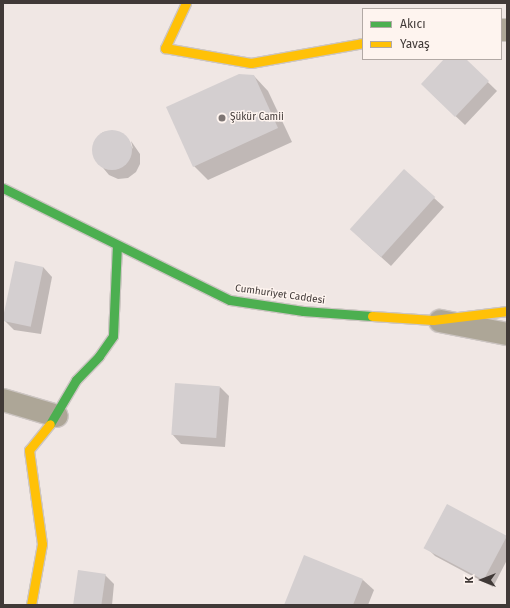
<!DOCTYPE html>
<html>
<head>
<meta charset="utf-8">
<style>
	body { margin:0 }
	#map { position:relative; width:510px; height:608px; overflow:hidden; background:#f0e7e4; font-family:"Fira Sans",sans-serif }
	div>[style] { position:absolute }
	.shadow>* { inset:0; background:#0003 }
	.building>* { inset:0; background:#d4cfd0; transform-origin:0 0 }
	.round { border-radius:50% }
	.roads { filter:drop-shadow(1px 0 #ccc5c2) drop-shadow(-1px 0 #ccc5c2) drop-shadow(0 1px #ccc5c2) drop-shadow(0 -1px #ccc5c2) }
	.street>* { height:22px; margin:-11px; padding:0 11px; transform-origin:11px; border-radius:11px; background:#ada697 }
	.fast>* { height:9px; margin:-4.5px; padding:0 4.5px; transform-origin:4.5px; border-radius:4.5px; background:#4caf50 }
	.slow>* { height:9px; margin:-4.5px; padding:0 4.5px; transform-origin:4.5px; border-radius:4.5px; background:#ffc107 }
	.dots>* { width:11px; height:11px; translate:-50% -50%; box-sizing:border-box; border:2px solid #fef4ef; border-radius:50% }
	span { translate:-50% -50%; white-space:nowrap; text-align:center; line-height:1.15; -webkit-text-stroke:3px #fef4ef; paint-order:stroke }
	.poi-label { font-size:10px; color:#403937 }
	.left { translate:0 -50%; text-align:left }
	.street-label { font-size:10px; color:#403937 }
	.frame { position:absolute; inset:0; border:4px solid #403937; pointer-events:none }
	.legend { position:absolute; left:362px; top:8px; width:140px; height:52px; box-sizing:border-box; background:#fef4ef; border:1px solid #b2a9a5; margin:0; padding:5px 7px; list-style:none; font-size:12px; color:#403937 }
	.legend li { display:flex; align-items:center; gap:8px; height:20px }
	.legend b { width:20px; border:1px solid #b2a9a5 }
	.north { position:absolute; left:462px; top:560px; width:40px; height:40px; -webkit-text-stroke:3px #fef4ef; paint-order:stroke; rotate:270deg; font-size:11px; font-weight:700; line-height:16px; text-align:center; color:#403937 }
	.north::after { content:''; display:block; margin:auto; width:14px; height:18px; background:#403937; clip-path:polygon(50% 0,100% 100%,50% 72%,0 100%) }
</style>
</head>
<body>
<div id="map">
	<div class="shadow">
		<div style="clip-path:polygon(446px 59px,464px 59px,497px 91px,465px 125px,431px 93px)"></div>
		<div style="clip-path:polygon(254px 76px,268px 91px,292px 142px,208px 180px,194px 166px)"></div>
		<div style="clip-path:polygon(116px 131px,125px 136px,133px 149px,131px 141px,140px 154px,140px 164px,136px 172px,128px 178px,118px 179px,109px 175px,94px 157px,94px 143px,103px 132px)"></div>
		<div style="clip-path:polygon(404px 171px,444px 207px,391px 266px,361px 239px)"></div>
		<div style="clip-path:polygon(43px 267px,52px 277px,41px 334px,14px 330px,5px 321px)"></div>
		<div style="clip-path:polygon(220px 387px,229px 396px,225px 447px,181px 444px,172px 434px)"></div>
		<div style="clip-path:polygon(506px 536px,507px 560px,493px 587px,435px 556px,426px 547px)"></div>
		<div style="clip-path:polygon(105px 575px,114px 584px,112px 605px,75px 605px)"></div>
		<div style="clip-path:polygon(363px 580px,374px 590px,368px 605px,286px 605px)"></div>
	</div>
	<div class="building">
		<div style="clip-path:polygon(444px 59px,466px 59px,489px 81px,455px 117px,421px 84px)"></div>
		<div style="clip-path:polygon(239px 74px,254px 75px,278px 128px,193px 167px,166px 107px)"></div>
		<div class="round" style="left:92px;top:130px;width:40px;height:40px"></div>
		<div style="left:404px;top:169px;width:42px;height:81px;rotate:42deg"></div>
		<div style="left:15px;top:261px;width:29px;height:61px;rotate:12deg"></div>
		<div style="left:175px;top:383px;width:45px;height:52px;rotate:4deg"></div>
		<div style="left:447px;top:504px;width:68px;height:50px;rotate:28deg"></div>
		<div style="clip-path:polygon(304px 555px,363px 579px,353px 605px,284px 605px)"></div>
		<div style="left:78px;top:570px;width:28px;height:35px;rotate:8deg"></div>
	</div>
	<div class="roads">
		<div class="street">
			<div style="left:501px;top:30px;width:6px"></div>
			<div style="left:440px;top:321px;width:68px;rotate:11deg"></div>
			<div style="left:3px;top:400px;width:56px;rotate:16.5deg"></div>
		</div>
		<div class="fast">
			<div style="left:3px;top:188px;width:253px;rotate:26.3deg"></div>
			<div style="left:230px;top:300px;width:74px;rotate:8.6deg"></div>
			<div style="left:303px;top:311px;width:69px;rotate:4.1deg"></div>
			<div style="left:50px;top:424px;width:51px;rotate:-59.4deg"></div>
			<div style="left:76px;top:380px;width:33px;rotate:-46deg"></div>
			<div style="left:99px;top:356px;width:24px;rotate:-55deg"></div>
			<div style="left:113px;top:336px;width:90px;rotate:-87.5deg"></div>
		</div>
		<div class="slow">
			<div style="left:186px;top:3px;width:50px;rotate:115deg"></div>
			<div style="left:165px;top:48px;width:87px;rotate:9.9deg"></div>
			<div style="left:251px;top:63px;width:114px;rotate:-10.1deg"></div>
			<div style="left:372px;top:316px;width:61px;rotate:3.8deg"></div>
			<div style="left:433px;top:320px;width:75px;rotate:-6.9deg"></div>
			<div style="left:31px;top:605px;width:62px;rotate:-79.8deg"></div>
			<div style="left:42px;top:544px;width:95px;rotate:-97.9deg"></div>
			<div style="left:29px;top:450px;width:33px;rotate:-51deg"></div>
		</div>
	</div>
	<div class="dots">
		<div style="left:222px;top:118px;background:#7e7674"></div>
	</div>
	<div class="poi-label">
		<span class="left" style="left:230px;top:118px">Şükür Camii</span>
	</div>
	<div class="street-label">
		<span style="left:280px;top:295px;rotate:8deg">Cumhuriyet Caddesi</span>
	</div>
	<div class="frame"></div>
	<ul class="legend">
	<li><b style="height:5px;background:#4caf50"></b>Akıcı</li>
	<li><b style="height:5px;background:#ffc107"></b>Yavaş</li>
	</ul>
	<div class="north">K</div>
</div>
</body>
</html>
